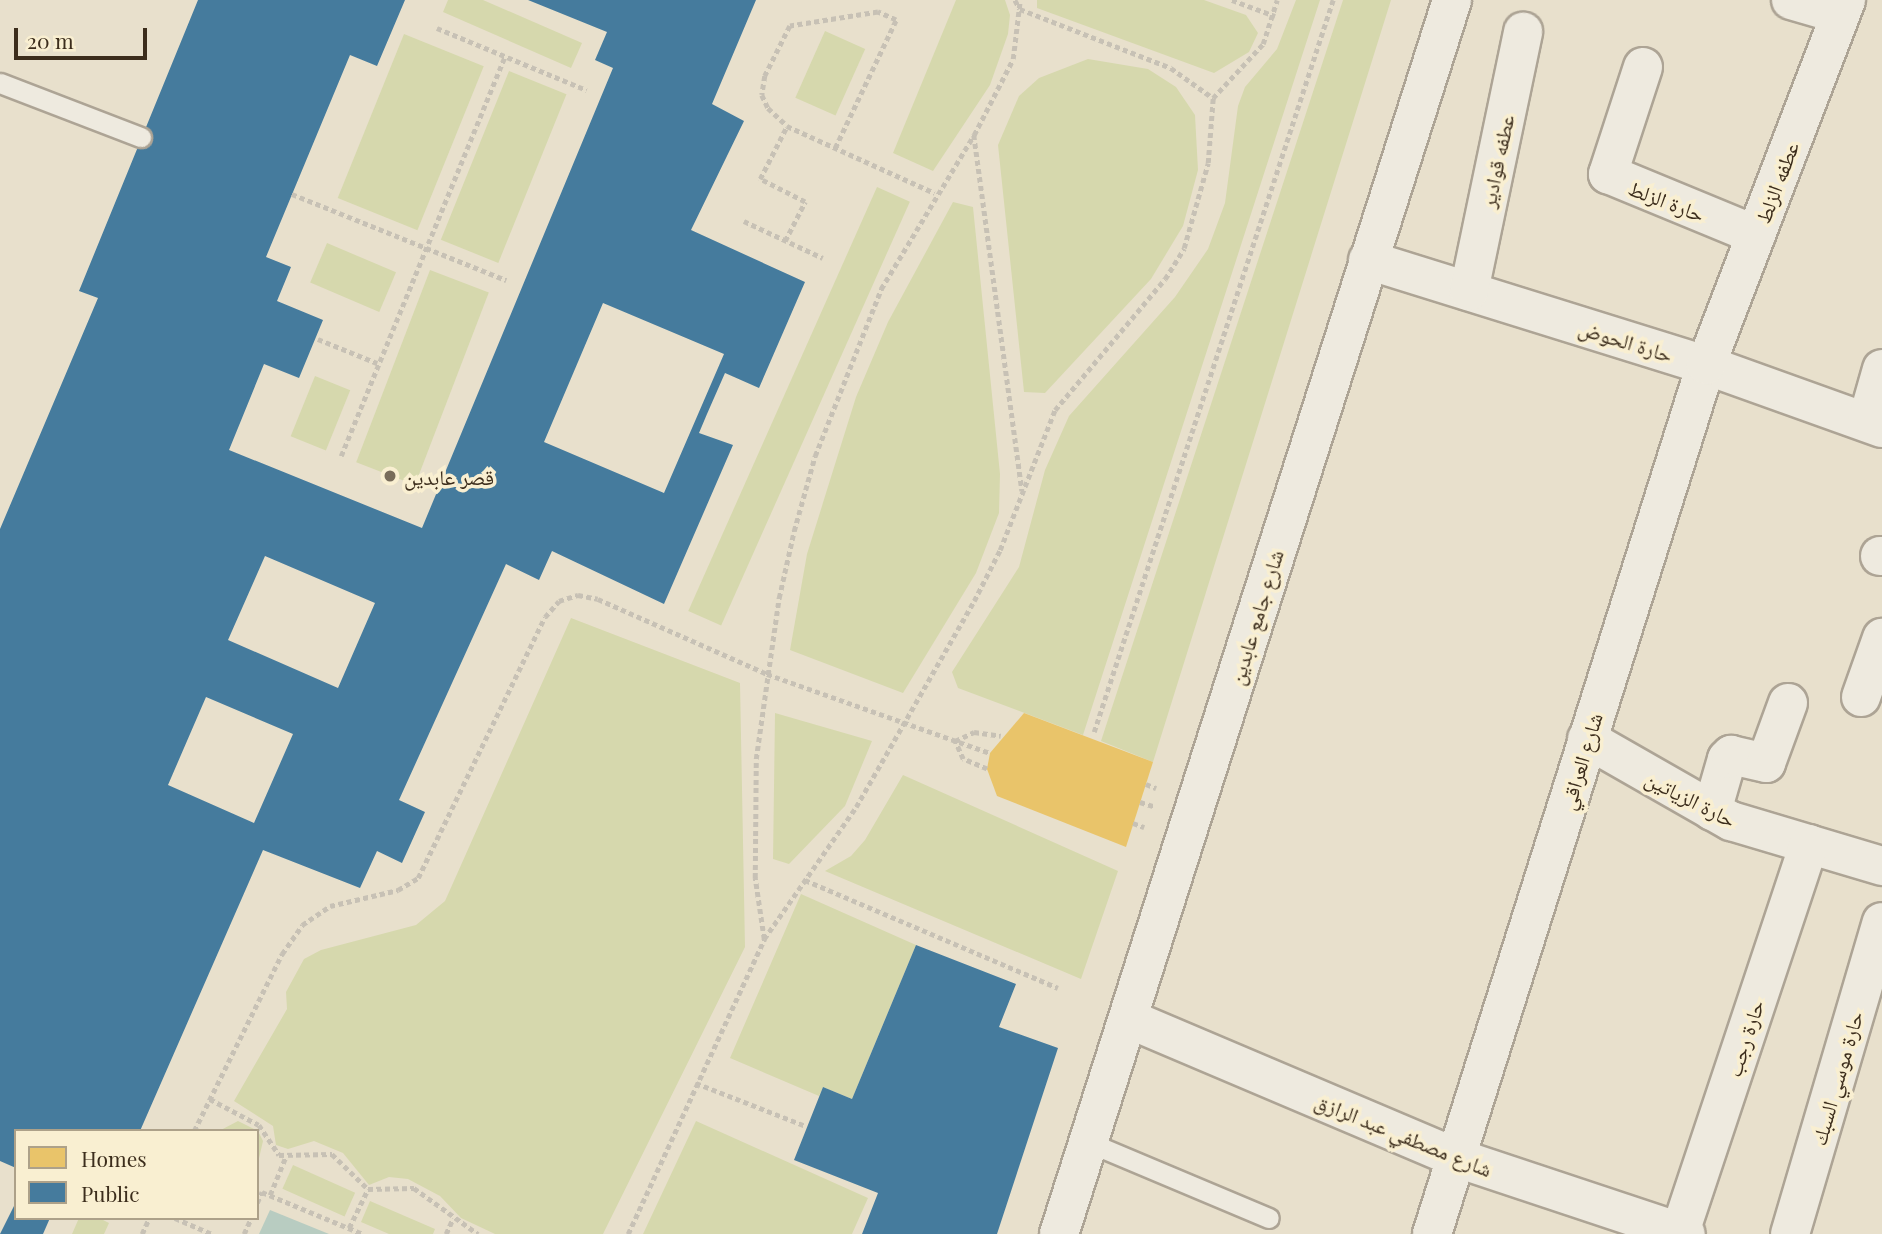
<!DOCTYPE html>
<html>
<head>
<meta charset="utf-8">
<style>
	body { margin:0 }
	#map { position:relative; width:1882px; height:1234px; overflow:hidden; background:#e8e0cc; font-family:"Playfair Display","Noto Naskh Arabic",serif }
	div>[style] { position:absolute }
	.green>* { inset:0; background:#d6d8ad; transform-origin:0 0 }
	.water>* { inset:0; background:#b8ccc1 }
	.homes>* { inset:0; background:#e9c46a }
	.public>* { inset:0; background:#457b9d }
	.path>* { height:4.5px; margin-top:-2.25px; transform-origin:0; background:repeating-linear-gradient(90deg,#c7c1b5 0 5px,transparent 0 8.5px) }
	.roads { filter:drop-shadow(2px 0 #ada495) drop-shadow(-2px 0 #ada495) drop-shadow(0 2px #ada495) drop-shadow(0 -2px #ada495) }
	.lane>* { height:19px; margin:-9.5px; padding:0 9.5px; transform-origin:9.5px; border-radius:9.5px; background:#eeeadf }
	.street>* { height:38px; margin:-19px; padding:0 19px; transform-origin:19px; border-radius:19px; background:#eeeadf }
	.dots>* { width:19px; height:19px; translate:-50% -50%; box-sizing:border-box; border:4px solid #f9efd1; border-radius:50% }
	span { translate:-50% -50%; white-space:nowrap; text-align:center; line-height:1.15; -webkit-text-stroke:7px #f9efd1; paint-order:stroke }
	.street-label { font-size:21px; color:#3c2d1c }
	.poi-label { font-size:21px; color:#3c2d1c }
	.left { translate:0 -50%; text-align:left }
	.legend { position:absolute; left:14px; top:1129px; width:245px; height:91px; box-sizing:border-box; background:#f9efd1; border:2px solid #ada189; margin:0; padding:9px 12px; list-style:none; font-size:21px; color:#3c2d1c }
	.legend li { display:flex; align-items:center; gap:14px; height:35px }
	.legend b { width:35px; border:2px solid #ada189 }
	.scale { position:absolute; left:14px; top:28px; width:133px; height:32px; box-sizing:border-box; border:4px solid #3c2d1c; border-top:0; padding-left:9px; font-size:21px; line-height:24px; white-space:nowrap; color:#3c2d1c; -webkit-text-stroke:5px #f9efd1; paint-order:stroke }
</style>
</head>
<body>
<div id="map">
	<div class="green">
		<div style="clip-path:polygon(448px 0,483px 0,582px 43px,571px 68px,443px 12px)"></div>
		<div style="clip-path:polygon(956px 0,1005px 0,1010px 15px,1008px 34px,990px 85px,933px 171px,893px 153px)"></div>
		<div style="clip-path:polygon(1037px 0,1204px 0,1246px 15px,1258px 33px,1249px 52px,1214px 73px,1037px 8px)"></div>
		<div style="clip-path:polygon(1296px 0,1320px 0,1083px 735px,958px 688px,952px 672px,1019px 567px,1045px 470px,1069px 416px,1175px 297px,1208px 249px,1225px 203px,1238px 106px,1245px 87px,1277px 49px)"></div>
		<div style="clip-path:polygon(1343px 0,1391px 0,1153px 762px,1101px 741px)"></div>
		<div style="left:825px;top:31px;width:44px;height:73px;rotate:24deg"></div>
		<div style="left:404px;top:34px;width:86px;height:177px;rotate:22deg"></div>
		<div style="clip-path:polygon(1088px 59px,1148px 69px,1176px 87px,1195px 115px,1198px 170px,1183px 226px,1151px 279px,1045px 393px,1024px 392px,998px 145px,1019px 96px,1039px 78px)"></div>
		<div style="left:509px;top:71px;width:62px;height:182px;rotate:22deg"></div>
		<div style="left:877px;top:187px;width:36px;height:464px;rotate:24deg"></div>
		<div style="clip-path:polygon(953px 202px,973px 207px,1000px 474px,999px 513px,976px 573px,903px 693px,790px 650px,807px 554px,856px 397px,888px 322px)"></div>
		<div style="left:327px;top:243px;width:75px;height:43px;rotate:23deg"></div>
		<div style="left:430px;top:270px;width:63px;height:206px;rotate:21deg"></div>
		<div style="left:315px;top:376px;width:38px;height:65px;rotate:22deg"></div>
		<div style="clip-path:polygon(571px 618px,740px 683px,745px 947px,603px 1234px,495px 1234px,461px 1218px,440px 1196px,408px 1179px,389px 1177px,369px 1185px,343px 1153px,314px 1141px,288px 1149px,276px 1145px,273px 1126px,234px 1101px,287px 1009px,286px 992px,304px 959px,321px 950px,416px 925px,445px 901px)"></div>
		<div style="clip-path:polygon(775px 713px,872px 741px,845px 806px,789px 864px,773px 859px)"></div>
		<div style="clip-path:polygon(903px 775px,1118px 871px,1081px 979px,825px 871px,851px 856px,865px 840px)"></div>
		<div style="clip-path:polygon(801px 894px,916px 945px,852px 1099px,823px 1087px,819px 1096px,730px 1058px)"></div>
		<div style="clip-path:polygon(238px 1121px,258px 1131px,263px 1141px,257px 1167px,257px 1131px,219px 1131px)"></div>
		<div style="clip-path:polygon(696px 1121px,868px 1198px,852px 1234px,643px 1234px)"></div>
		<div style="left:293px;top:1165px;width:68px;height:26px;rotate:24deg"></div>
		<div style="clip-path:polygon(370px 1201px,435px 1229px,433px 1234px,389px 1234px,361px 1222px)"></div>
		<div style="clip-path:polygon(79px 1218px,99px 1218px,109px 1223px,104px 1234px,72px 1234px)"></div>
	</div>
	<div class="water">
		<div style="clip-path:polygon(270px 1210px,329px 1234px,259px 1234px)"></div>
	</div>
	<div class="homes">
		<div style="clip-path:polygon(1024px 713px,1153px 762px,1126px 847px,997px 796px,987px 769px,990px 753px)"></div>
	</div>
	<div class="public">
		<div style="clip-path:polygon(evenodd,198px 0,405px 0,377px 66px,350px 55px,266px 257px,291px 267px,277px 301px,323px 320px,299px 378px,264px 364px,229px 450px,422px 528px,613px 68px,595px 60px,607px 32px,528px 0,756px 0,712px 104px,744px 121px,691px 230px,805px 282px,759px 388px,725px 373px,707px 414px,699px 433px,733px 445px,664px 604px,552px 551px,539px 580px,506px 564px,399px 800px,425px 812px,402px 863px,377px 851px,360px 888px,263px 850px,140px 1131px,16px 1131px,16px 1168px,0 1161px,0 529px,98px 298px,79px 291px,198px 0,603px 303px,724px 354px,664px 493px,544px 442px,603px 303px,198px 0,265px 556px,375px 603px,338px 688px,228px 640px,265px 556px,198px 0,206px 697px,293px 734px,254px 823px,168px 785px,206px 697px)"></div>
		<div style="clip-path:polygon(916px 945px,1016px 984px,999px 1027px,1058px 1048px,997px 1234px,862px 1234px,878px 1193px,794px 1160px,823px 1087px,852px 1099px)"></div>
		<div style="clip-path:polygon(16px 1202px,16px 1218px,50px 1218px,43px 1234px,0 1234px)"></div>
	</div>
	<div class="path">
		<div style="left:1015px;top:0;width:10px;rotate:61deg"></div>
		<div style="left:1020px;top:9px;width:162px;rotate:21.3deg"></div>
		<div style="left:1171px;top:68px;width:52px;rotate:35.5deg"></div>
		<div style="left:1232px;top:0;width:46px;rotate:20.4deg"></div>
		<div style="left:437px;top:28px;width:162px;rotate:22.5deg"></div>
		<div style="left:974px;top:135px;width:359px;rotate:82.3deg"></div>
		<div style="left:835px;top:148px;width:142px;rotate:-64.5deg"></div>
		<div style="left:896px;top:20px;width:20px;rotate:-156deg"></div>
		<div style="left:878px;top:12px;width:89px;rotate:171deg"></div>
		<div style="left:790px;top:26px;width:56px;rotate:116.6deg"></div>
		<div style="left:765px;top:76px;width:19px;rotate:99deg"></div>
		<div style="left:762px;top:95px;width:14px;rotate:65deg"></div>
		<div style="left:768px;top:108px;width:26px;rotate:43deg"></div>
		<div style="left:787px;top:126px;width:162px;rotate:24.4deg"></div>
		<div style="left:292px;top:194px;width:231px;rotate:21.9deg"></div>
		<div style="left:744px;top:221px;width:87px;rotate:25.1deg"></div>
		<div style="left:785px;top:241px;width:44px;rotate:-62.9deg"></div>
		<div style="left:805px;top:202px;width:51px;rotate:-152.9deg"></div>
		<div style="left:760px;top:179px;width:59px;rotate:-63deg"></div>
		<div style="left:318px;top:339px;width:64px;rotate:22.1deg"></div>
		<div style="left:341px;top:456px;width:432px;rotate:-67.7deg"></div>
		<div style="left:1094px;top:732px;width:770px;rotate:-71.92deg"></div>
		<div style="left:987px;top:769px;width:26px;rotate:-157deg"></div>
		<div style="left:963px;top:759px;width:20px;rotate:-114deg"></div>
		<div style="left:955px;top:741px;width:21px;rotate:-25deg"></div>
		<div style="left:974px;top:732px;width:27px;rotate:8deg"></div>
		<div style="left:1146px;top:784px;width:11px;rotate:22deg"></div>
		<div style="left:1140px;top:802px;width:14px;rotate:17deg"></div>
		<div style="left:1133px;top:823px;width:12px;rotate:20deg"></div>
		<div style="left:805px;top:880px;width:275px;rotate:23.1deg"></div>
		<div style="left:764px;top:939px;width:62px;rotate:-98.4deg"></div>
		<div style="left:755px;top:878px;width:119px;rotate:-89.5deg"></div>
		<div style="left:756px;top:759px;width:163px;rotate:-81.9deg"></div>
		<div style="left:779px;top:598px;width:69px;rotate:-77.4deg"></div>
		<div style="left:794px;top:531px;width:78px;rotate:-74.4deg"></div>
		<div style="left:815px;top:456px;width:180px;rotate:-68.4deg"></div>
		<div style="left:881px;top:289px;width:180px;rotate:-58.9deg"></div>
		<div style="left:974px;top:135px;width:85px;rotate:-62.8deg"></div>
		<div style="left:1013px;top:59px;width:59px;rotate:-83.2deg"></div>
		<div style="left:696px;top:1083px;width:118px;rotate:21.4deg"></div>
		<div style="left:210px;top:1099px;width:55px;rotate:28deg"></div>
		<div style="left:259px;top:1125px;width:36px;rotate:56deg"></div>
		<div style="left:279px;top:1155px;width:53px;rotate:-1.1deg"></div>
		<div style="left:332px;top:1154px;width:50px;rotate:44.2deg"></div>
		<div style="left:368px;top:1189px;width:46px;rotate:-1.2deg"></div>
		<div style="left:414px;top:1188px;width:79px;rotate:35.7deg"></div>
		<div style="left:194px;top:1131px;width:198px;rotate:-63.6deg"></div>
		<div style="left:282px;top:954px;width:35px;rotate:-55deg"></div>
		<div style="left:302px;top:925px;width:34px;rotate:-34deg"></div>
		<div style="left:330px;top:906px;width:70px;rotate:-13.2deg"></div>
		<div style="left:398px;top:890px;width:23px;rotate:-31deg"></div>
		<div style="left:418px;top:878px;width:290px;rotate:-64.1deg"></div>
		<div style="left:545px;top:617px;width:21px;rotate:-49deg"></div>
		<div style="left:559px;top:601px;width:20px;rotate:-18deg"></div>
		<div style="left:578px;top:595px;width:20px;rotate:11deg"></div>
		<div style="left:598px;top:599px;width:185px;rotate:23.9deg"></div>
		<div style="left:767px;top:674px;width:237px;rotate:19.5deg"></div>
		<div style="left:270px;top:1195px;width:42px;rotate:-67.7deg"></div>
		<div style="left:257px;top:1203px;width:12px;rotate:-66deg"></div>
		<div style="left:262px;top:1192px;width:109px;rotate:22.6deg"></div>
		<div style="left:175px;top:1218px;width:40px;rotate:23.4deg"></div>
		<div style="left:349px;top:1228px;width:43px;rotate:-64deg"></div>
		<div style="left:142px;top:1234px;width:17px;rotate:-66deg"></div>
		<div style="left:244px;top:1234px;width:17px;rotate:-66deg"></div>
		<div style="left:446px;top:1234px;width:17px;rotate:-66deg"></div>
		<div style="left:628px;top:1234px;width:325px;rotate:-65.2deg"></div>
		<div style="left:764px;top:939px;width:161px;rotate:-55.1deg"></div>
		<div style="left:856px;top:807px;width:237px;rotate:-60.2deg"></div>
		<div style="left:974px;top:601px;width:57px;rotate:-63deg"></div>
		<div style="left:1000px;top:550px;width:150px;rotate:-68.6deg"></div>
		<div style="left:1055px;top:410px;width:171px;rotate:-50deg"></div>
		<div style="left:1165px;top:279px;width:36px;rotate:-58deg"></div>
		<div style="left:1184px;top:248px;width:88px;rotate:-74.2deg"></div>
		<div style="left:1208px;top:163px;width:65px;rotate:-85.6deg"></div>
		<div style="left:1213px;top:98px;width:74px;rotate:-47.2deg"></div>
		<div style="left:1263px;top:44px;width:46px;rotate:-72.3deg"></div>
	</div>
	<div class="roads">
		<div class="lane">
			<div style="left:0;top:83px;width:151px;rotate:21deg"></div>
			<div style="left:1088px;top:1142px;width:196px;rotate:22.8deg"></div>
		</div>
		<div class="street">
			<div style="left:1791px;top:0;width:50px;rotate:16.3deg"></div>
			<div style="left:1643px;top:67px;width:113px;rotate:108.1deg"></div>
			<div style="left:1608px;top:174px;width:160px;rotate:22.4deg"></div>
			<div style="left:1368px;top:260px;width:354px;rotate:17.3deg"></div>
			<div style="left:1706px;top:365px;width:187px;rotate:19.7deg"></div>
			<div style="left:1469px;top:291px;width:265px;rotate:-78.2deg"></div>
			<div style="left:1867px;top:422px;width:55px;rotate:-74.2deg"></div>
			<div style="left:1880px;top:556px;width:2px"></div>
			<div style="left:1861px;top:697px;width:63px;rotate:-70.4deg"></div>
			<div style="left:1587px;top:739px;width:166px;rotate:29.7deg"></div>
			<div style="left:1731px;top:821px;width:158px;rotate:16.6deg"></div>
			<div style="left:1712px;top:811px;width:54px;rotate:-73.9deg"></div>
			<div style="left:1727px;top:759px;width:6px;rotate:-45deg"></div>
			<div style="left:1731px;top:755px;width:36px;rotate:13deg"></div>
			<div style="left:1766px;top:763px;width:64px;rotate:-69.9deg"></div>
			<div style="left:1129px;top:1019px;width:356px;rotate:23deg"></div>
			<div style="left:1457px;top:1158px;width:241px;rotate:18.4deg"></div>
			<div style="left:1680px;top:1232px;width:409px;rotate:-71.6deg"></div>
			<div style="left:1059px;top:1234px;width:1295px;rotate:-72.33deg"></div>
			<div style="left:1432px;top:1234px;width:911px;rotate:-72.5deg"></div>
			<div style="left:1706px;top:365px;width:391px;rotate:-69deg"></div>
			<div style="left:1790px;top:1234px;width:325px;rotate:-73.6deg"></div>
		</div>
	</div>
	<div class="dots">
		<div style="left:390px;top:476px;background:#786c5a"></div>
	</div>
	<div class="street-label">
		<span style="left:1496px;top:161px;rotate:-78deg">عطفه قوادير</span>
		<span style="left:1776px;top:182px;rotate:-69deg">عطفه الزلط</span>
		<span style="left:1667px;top:200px;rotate:21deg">حارة الزلط</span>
		<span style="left:1626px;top:340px;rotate:17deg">حارة الحوض</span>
		<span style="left:1255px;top:617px;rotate:-73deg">شارع جامع عابدين</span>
		<span style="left:1580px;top:761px;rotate:-73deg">شارع العراقي</span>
		<span style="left:1691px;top:798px;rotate:27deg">حارة الزياتين</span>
		<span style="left:1744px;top:1038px;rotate:-72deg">حارة رجب</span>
		<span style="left:1836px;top:1078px;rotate:-74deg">حارة موسي السبك</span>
		<span style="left:1404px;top:1134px;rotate:22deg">شارع مصطفي عبد الرازق</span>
	</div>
	<div class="poi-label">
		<span class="left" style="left:404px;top:476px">قصر عابدين</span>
	</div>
	<ul class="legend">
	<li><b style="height:19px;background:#e9c46a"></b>Homes</li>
	<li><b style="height:19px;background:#457b9d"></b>Public</li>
	</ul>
	<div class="scale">20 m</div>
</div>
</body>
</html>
